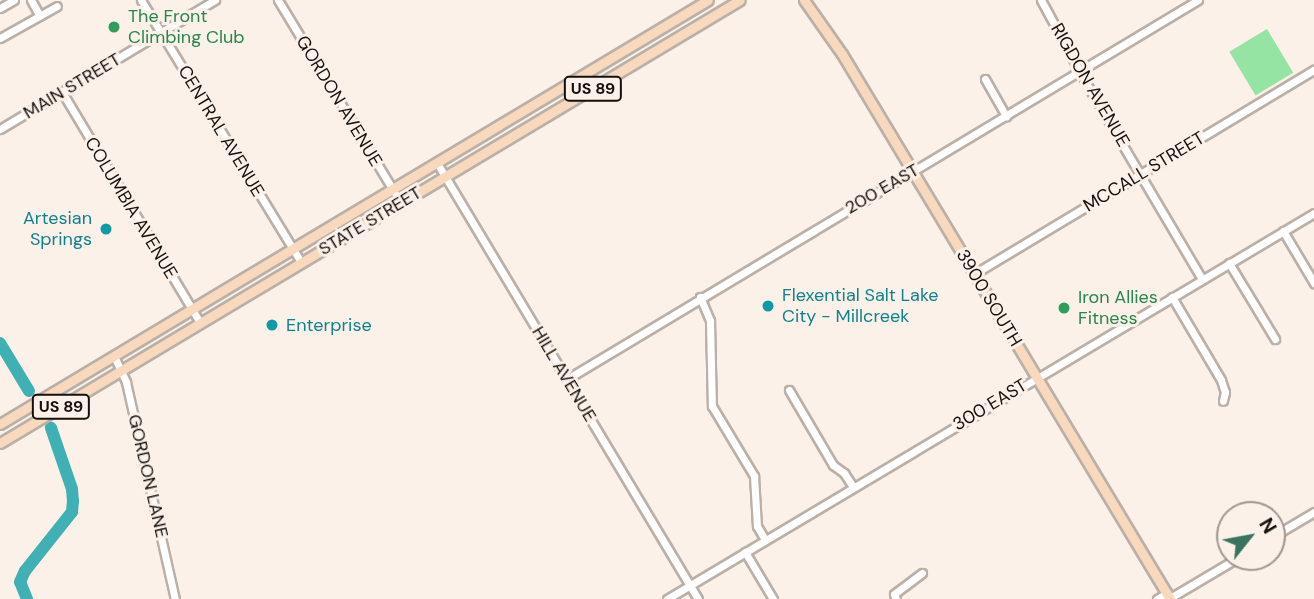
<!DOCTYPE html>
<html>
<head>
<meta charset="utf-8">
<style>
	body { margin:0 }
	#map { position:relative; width:1314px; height:599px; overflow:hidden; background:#fcf1e9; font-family:"DM Sans",sans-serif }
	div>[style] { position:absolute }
	.green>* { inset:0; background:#95e4a4; transform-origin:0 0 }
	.river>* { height:12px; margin:-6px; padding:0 6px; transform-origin:6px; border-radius:6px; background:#3fb0b3 }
	.roads { filter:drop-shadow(2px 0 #bab0a8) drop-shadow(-2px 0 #bab0a8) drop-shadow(0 2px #bab0a8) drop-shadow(0 -2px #bab0a8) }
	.minor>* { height:7px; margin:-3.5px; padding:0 3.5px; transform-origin:3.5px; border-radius:3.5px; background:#fff }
	.major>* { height:9px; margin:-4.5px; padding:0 4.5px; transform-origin:4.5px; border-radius:4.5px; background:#f8d9be }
	.dots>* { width:19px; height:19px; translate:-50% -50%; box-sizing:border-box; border:4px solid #fcf1e9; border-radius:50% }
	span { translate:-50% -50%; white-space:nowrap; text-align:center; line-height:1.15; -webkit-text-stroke:6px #fcf1e9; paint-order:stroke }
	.shield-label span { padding:2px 5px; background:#fcf1e9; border:2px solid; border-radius:5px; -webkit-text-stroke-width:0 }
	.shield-label { font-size:16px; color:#14100e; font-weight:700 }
	.leisure-label { font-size:18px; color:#27864d }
	.left { translate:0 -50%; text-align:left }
	.street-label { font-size:18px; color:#14100e }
	.culture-label { font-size:18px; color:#0d838f }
	.right { translate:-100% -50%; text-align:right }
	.north { position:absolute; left:1216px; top:501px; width:70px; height:70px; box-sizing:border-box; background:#fcf1e9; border:2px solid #9f9791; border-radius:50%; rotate:59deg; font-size:19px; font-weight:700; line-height:28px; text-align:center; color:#14100e }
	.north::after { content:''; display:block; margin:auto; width:24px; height:32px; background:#39745f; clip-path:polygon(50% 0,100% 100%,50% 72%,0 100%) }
</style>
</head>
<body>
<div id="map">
	<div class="green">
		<div style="left:1267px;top:29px;width:51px;height:44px;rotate:59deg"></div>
	</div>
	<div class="river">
		<div style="left:0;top:343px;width:56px;rotate:58.9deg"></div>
		<div style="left:27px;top:599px;width:18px;rotate:-112deg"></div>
		<div style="left:20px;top:582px;width:12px;rotate:-66deg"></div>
		<div style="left:25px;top:571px;width:75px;rotate:-51.5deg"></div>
		<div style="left:72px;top:512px;width:11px;rotate:-85deg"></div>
		<div style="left:73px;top:501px;width:12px;rotate:-95deg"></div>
		<div style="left:72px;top:489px;width:65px;rotate:-109deg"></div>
	</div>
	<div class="roads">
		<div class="minor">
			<div style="left:31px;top:0;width:18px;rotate:61deg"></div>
			<div style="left:141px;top:0;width:307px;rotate:58.6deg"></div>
			<div style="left:278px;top:0;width:237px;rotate:58.8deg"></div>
			<div style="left:1041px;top:0;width:94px;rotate:61.5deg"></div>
			<div style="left:1086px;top:83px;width:228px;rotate:59.4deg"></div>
			<div style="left:0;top:8px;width:16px;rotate:-30deg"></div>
			<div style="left:0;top:38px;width:65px;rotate:-29.3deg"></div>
			<div style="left:985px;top:79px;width:43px;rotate:60.4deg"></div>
			<div style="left:62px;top:92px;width:269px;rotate:59.1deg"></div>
			<div style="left:0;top:129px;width:251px;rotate:-31deg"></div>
			<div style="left:437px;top:163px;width:508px;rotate:59.09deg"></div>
			<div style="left:1283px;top:231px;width:61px;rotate:59.2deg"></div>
			<div style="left:1229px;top:263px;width:89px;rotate:58.8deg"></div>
			<div style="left:974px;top:274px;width:397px;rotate:-31deg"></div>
			<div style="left:700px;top:297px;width:26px;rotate:67deg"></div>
			<div style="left:710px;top:321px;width:85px;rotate:88.7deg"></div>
			<div style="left:712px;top:406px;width:82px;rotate:59deg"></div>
			<div style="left:754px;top:476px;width:50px;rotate:86.6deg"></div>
			<div style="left:757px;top:526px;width:16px;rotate:60deg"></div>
			<div style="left:1172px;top:297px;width:96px;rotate:59.4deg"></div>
			<div style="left:1221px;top:380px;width:13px;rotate:72deg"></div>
			<div style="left:1225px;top:392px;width:9px;rotate:103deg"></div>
			<div style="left:114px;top:356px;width:29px;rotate:65deg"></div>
			<div style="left:126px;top:382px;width:222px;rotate:77.3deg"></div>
			<div style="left:567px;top:379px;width:736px;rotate:-30.99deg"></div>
			<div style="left:789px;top:390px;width:87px;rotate:59.6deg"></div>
			<div style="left:833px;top:465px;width:14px;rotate:36deg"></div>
			<div style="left:844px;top:473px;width:17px;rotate:57deg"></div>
			<div style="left:1272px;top:537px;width:49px;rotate:-30.8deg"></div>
			<div style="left:745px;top:552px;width:55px;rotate:59.2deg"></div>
			<div style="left:1170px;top:598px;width:80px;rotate:-30.7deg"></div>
			<div style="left:667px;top:599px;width:753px;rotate:-30.82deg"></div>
			<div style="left:896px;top:599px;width:5px;rotate:-112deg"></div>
			<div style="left:894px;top:594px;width:35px;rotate:-37deg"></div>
			<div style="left:1157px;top:599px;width:12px;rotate:-31deg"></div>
		</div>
		<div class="major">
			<div style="left:804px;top:0;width:66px;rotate:54.9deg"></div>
			<div style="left:842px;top:54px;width:636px;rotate:58.96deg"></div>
			<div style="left:0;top:424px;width:825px;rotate:-30.92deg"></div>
			<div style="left:0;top:443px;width:862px;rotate:-30.91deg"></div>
		</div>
	</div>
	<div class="dots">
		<div style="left:114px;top:27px;background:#2e9e5b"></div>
		<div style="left:106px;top:229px;background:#0f9aa8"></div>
		<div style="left:768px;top:306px;background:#0f9aa8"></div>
		<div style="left:1064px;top:308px;background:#2e9e5b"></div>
		<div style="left:272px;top:325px;background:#0f9aa8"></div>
	</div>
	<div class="shield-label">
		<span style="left:593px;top:89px">US 89</span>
		<span style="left:61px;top:407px">US 89</span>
	</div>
	<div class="leisure-label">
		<span class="left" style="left:128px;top:27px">The Front<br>Climbing Club</span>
		<span class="left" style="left:1078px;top:308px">Iron Allies<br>Fitness</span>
	</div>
	<div class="street-label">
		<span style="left:1090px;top:85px;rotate:60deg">RIGDON AVENUE</span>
		<span style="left:72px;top:86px;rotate:-31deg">MAIN STREET</span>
		<span style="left:339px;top:101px;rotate:59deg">GORDON AVENUE</span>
		<span style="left:221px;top:131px;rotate:59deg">CENTRAL AVENUE</span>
		<span style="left:1144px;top:172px;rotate:-31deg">MCCALL STREET</span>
		<span style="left:882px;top:189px;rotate:-30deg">200 EAST</span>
		<span style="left:131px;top:208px;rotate:59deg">COLUMBIA AVENUE</span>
		<span style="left:370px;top:221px;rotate:-31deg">STATE STREET</span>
		<span style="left:989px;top:298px;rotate:59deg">3900 SOUTH</span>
		<span style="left:564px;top:374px;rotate:59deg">HILL AVENUE</span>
		<span style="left:990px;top:405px;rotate:-31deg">300 EAST</span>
		<span style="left:148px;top:476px;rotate:77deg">GORDON LANE</span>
	</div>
	<div class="culture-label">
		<span class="right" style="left:92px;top:229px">Artesian<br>Springs</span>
		<span class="left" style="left:782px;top:306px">Flexential Salt Lake<br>City - Millcreek</span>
		<span class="left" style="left:286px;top:325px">Enterprise</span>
	</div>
	<div class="north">N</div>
</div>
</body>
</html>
